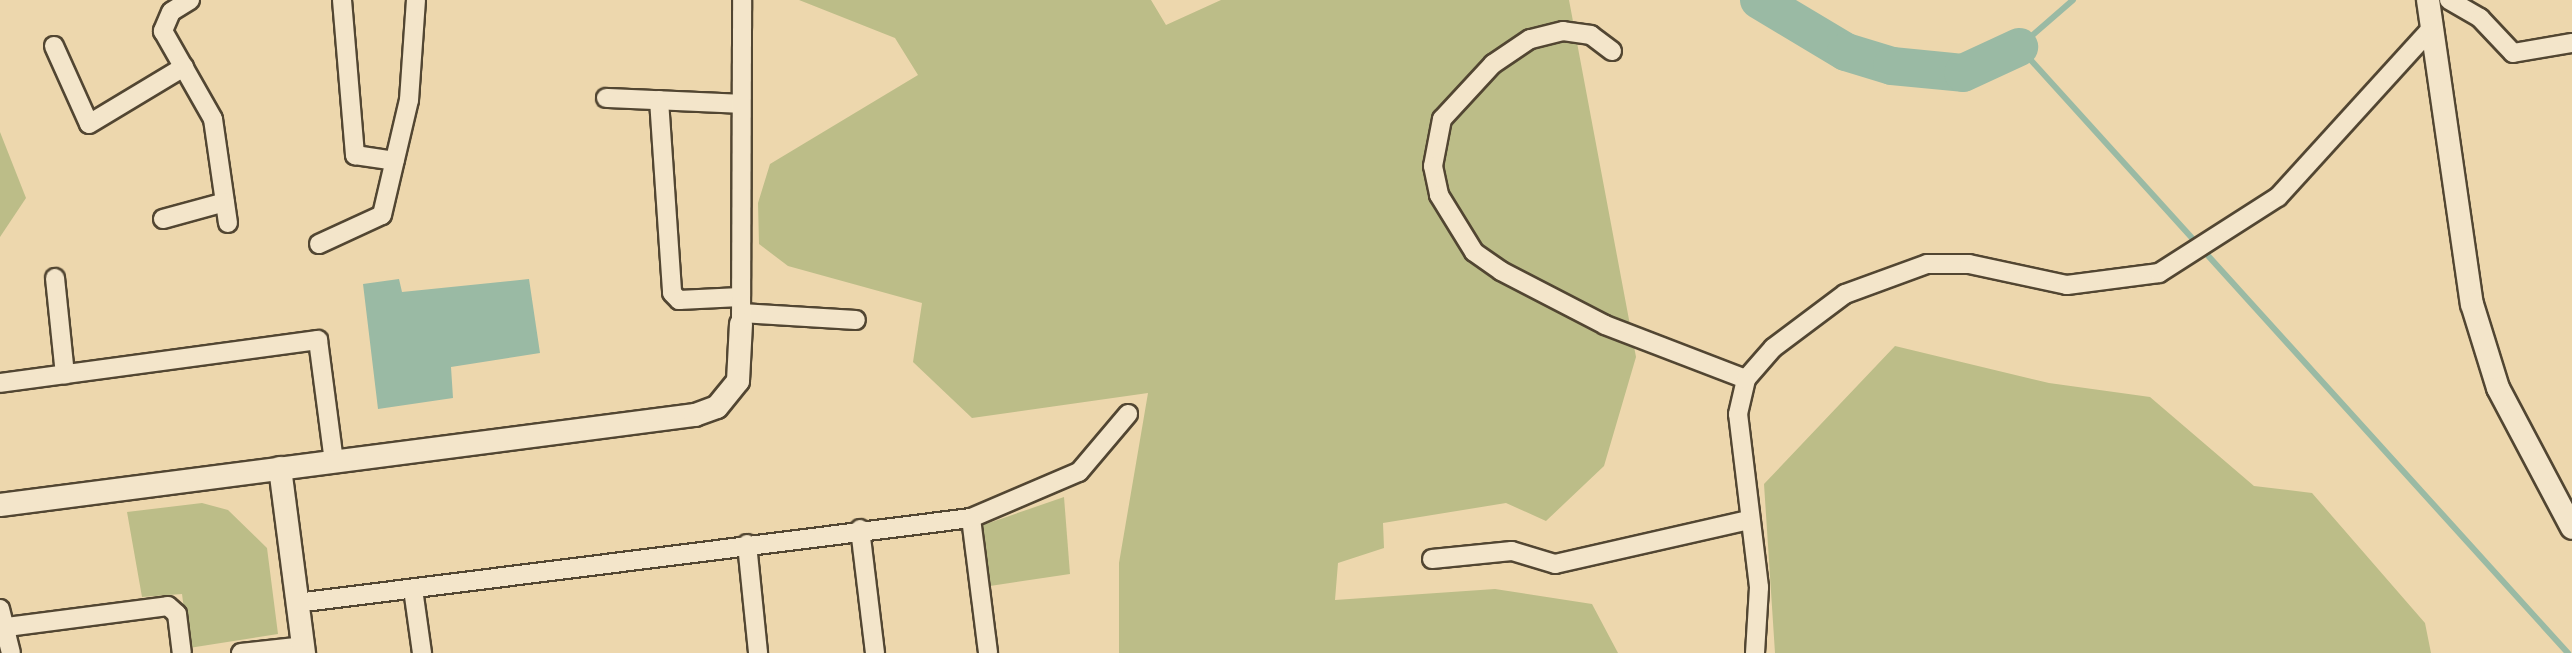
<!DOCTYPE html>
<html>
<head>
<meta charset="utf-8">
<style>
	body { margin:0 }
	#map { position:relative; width:2572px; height:653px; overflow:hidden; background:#edd7ad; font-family:"Old Standard TT",serif }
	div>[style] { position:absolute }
	.green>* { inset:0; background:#bcbd88 }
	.water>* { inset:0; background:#9abaa4 }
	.stream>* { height:6px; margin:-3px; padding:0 3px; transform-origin:3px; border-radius:3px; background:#9abaa4 }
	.river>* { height:38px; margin:-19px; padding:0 19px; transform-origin:19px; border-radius:19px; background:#9abaa4 }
	.roads { filter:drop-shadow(2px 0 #524632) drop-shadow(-2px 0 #524632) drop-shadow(0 2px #524632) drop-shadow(0 -2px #524632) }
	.minor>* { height:18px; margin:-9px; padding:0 9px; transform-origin:9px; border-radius:9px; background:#f3e5ca }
	.tertiary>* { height:22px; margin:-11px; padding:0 11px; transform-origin:11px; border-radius:11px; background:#f3e5ca }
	span { translate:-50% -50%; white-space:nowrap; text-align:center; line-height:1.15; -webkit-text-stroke:8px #f3e5ca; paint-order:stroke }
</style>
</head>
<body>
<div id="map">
	<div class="green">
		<div style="clip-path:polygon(799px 0,1151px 0,1166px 25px,1221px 0,1569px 0,1636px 357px,1604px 466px,1546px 521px,1506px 503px,1383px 523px,1384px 548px,1338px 563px,1335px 600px,1495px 589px,1592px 604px,1618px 653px,1119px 653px,1119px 563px,1148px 393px,972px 418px,913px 362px,922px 303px,788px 266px,759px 244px,758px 203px,770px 164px,918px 75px,895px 38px)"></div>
		<div style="clip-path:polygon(0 132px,26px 198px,0 237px)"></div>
		<div style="clip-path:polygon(1895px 346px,2049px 383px,2150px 397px,2254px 486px,2312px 493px,2425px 623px,2431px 653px,1775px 653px,1764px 484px)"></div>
		<div style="clip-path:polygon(1064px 497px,1070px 574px,990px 586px,983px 525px)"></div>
		<div style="clip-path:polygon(202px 503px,228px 510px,267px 548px,278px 634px,189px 648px,182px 594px,142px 597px,127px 512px)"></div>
	</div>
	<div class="water">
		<div style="clip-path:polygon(399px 279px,402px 292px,529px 279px,540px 353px,451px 367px,453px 398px,378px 409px,363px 284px)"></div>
	</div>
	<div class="stream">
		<div style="left:2073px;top:0;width:72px;rotate:139deg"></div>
		<div style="left:2019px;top:47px;width:818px;rotate:47.83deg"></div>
	</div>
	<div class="river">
		<div style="left:1759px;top:0;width:101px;rotate:30.9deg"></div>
		<div style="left:1846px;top:52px;width:48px;rotate:16.9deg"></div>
		<div style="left:1892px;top:66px;width:71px;rotate:5.6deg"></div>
		<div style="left:1963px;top:73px;width:62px;rotate:-24.9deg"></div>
	</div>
	<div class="roads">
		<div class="minor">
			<div style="left:190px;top:0;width:22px;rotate:148deg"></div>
			<div style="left:171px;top:12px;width:21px;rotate:113deg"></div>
			<div style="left:163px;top:31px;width:101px;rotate:60.4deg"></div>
			<div style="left:213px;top:119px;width:105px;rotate:81.8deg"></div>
			<div style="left:342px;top:0;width:156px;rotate:85.2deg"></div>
			<div style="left:355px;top:155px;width:40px;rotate:8.5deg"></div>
			<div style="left:2449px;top:0;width:36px;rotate:30deg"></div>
			<div style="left:2480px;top:18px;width:48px;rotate:46.7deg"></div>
			<div style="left:2513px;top:53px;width:60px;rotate:-9.6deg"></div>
			<div style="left:54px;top:46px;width:85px;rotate:65.8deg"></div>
			<div style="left:89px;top:124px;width:111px;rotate:-31deg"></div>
			<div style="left:1612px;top:51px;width:26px;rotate:-143deg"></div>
			<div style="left:1591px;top:35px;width:28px;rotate:-172deg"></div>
			<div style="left:1563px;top:31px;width:34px;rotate:166deg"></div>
			<div style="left:1530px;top:39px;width:45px;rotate:146deg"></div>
			<div style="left:1493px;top:64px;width:75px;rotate:132.8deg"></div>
			<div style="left:1442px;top:119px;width:48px;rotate:100.8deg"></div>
			<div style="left:1433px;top:166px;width:30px;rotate:78deg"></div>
			<div style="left:1439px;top:195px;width:67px;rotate:58.4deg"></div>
			<div style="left:1474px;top:252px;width:33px;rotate:35deg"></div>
			<div style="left:1501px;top:271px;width:117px;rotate:27.4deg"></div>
			<div style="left:1605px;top:325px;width:151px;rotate:21deg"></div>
			<div style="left:606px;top:98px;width:135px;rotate:2.5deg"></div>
			<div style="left:659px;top:100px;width:193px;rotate:86.1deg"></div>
			<div style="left:672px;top:293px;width:10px;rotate:45deg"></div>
			<div style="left:679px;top:300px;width:61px;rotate:-2.8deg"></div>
			<div style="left:163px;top:219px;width:64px;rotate:-15.3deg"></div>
			<div style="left:319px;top:244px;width:69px;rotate:-24.7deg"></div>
			<div style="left:382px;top:215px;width:118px;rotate:-76.8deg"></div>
			<div style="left:409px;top:100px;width:100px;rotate:-86deg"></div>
			<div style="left:55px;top:278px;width:97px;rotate:84.1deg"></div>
			<div style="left:741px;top:313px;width:115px;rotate:3.5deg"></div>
			<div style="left:741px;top:324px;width:324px;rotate:-89.8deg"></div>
			<div style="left:0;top:383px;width:321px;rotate:-7.7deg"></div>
			<div style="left:318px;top:340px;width:122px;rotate:82.5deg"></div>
			<div style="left:971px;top:518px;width:136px;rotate:82.8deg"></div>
			<div style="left:860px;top:529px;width:125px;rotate:83.1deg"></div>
			<div style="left:747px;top:544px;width:110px;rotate:84.2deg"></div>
			<div style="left:1432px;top:559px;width:80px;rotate:-5.7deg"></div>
			<div style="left:1512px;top:551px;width:45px;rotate:16.8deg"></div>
			<div style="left:1555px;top:564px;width:198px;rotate:-12.8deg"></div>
			<div style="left:413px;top:589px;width:65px;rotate:82deg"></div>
			<div style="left:297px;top:603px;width:679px;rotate:-7.19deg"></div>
			<div style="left:971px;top:518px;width:117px;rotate:-23.1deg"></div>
			<div style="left:1079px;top:472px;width:76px;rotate:-49.8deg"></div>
			<div style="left:0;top:609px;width:45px;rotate:76deg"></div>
			<div style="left:7px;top:627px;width:162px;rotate:-7.4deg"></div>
			<div style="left:168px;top:606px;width:12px;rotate:42deg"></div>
			<div style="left:177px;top:614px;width:39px;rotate:83deg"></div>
			<div style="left:241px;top:653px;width:62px;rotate:-6.4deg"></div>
			<div style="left:1755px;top:653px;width:66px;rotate:-86.5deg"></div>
			<div style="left:1759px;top:587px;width:174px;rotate:-96.9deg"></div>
			<div style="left:1738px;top:414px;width:36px;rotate:-77deg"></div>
			<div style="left:1746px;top:379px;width:41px;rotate:-48.9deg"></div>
			<div style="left:1773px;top:348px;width:90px;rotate:-36.9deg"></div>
			<div style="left:1845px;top:294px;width:87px;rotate:-20.1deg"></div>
			<div style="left:1927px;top:264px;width:42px"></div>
			<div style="left:1969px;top:264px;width:100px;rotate:12.1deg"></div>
			<div style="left:2067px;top:285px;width:93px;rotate:-7.4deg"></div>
			<div style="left:2159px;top:273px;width:141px;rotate:-32.6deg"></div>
			<div style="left:2278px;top:197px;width:223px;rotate:-47.7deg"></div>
		</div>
		<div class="tertiary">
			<div style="left:2428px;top:0;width:307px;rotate:81.8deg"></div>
			<div style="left:2472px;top:304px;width:88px;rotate:72.8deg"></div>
			<div style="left:2498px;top:388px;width:158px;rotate:62.1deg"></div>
			<div style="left:280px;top:468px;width:187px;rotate:82.6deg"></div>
			<div style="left:0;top:505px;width:701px;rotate:-7.38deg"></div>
			<div style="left:695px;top:415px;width:23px;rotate:-20deg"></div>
			<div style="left:717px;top:407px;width:33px;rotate:-51deg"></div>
			<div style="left:738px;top:381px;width:57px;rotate:-87deg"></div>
		</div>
	</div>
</div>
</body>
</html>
